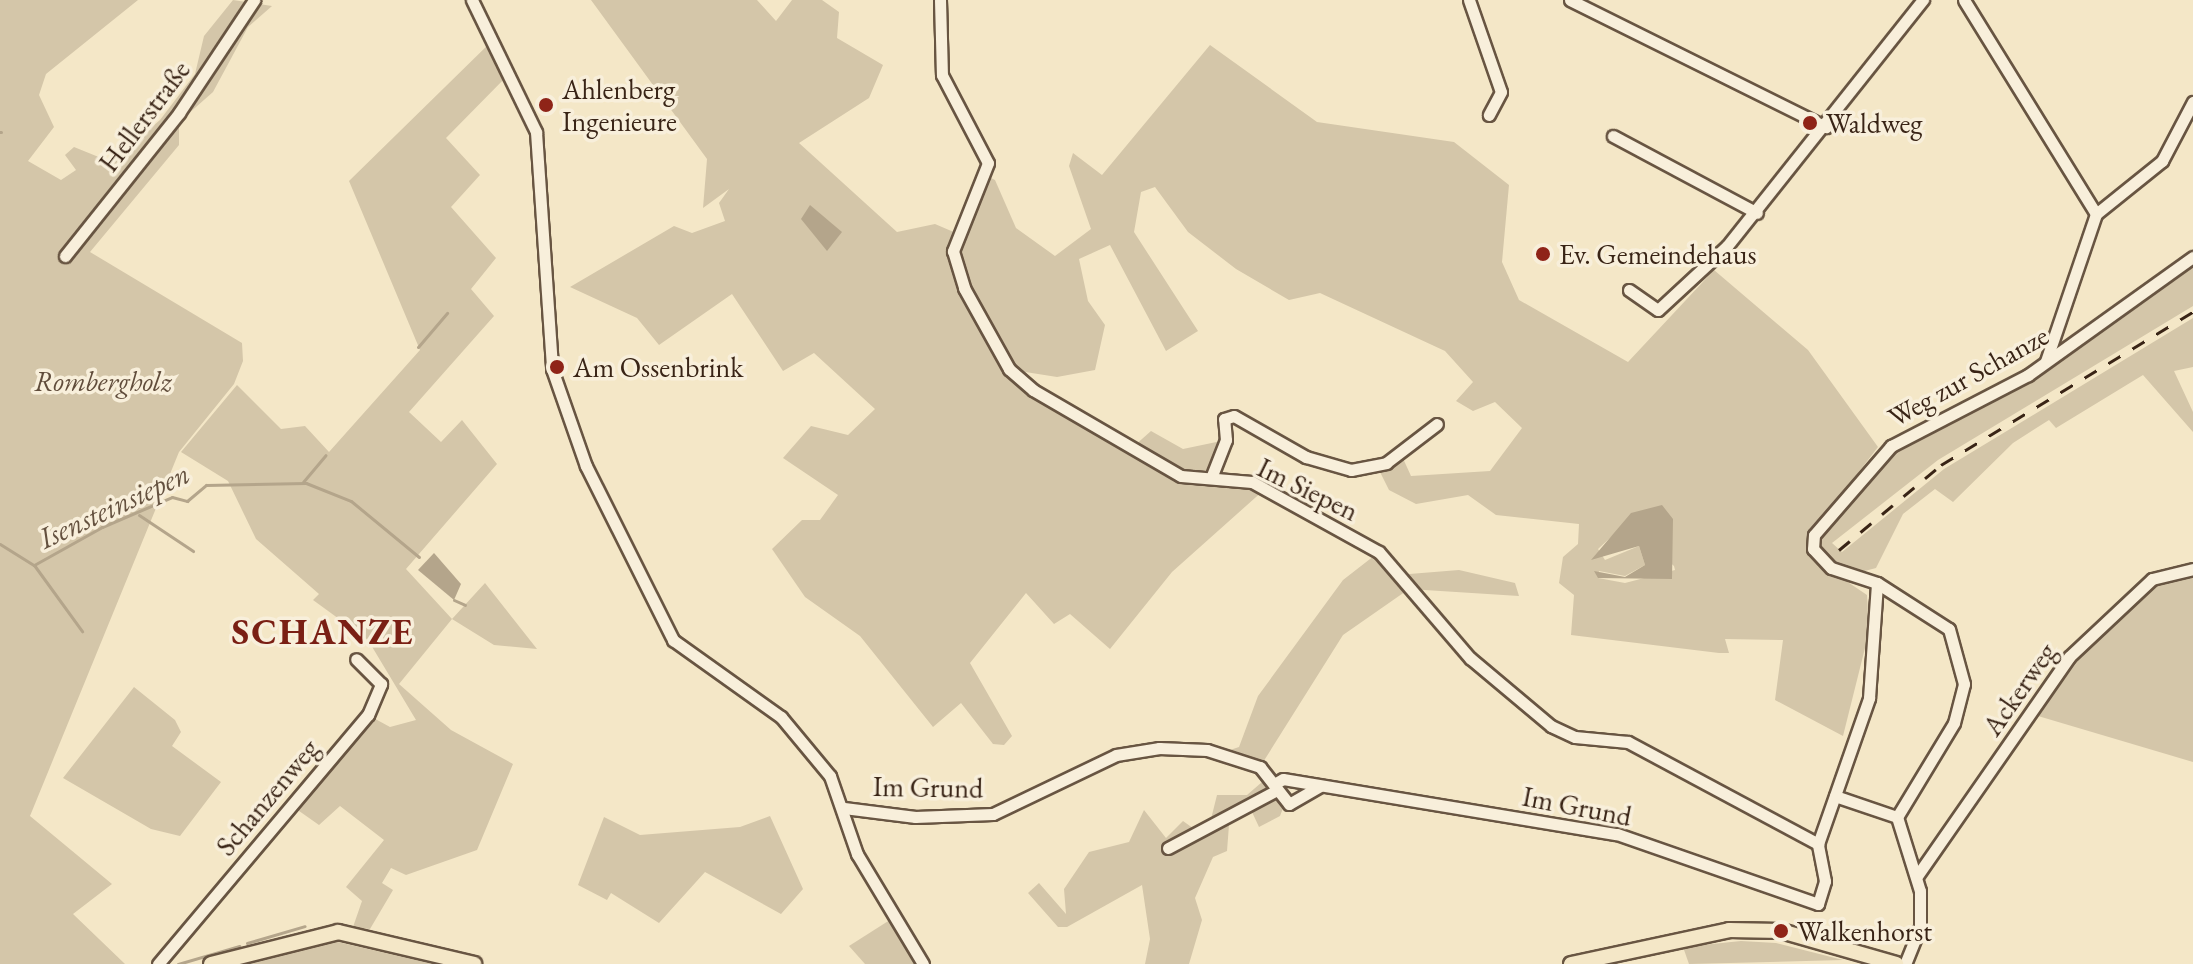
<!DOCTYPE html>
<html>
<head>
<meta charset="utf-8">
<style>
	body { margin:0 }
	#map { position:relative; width:2193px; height:964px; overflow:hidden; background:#f4e7c7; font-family:"EB Garamond",serif }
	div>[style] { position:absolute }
	.green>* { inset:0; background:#d4c6a9 }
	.water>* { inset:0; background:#b4a58b }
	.stream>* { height:3px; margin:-1.5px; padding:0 1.5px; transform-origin:1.5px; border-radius:1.5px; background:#b4a58b }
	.roads { filter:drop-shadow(2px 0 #685542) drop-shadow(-2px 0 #685542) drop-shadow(0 2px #685542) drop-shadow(0 -2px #685542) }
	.minor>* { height:11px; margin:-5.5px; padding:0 5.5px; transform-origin:5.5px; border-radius:5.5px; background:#f8efdb }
	.major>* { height:14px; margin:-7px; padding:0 7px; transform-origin:7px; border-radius:7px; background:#f4e7c7 }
	.rail>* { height:3px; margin-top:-1.5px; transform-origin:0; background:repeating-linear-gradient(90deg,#392416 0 14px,transparent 0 28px) }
	.dots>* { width:22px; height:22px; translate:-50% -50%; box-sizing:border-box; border:4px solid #f8efdb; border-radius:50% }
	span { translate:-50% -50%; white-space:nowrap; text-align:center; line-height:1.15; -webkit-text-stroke:7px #f8efdb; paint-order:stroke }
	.poi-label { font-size:28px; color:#392416 }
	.left { translate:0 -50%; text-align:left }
	.street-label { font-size:28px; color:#392416 }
	.park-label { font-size:28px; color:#604c3b; font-style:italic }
	.water-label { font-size:30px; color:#64513f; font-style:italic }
	.district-label { font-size:36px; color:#7a1f14; font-weight:700; letter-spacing:2px }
</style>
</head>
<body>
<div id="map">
	<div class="green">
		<div style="clip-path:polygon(0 0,138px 0,46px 74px,39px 95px,54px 127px,28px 161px,61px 180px,76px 170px,65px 155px,74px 147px,111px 162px,160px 120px,195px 74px,204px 36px,233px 0,272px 6px,248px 27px,213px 92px,179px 122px,179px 145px,90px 252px,242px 343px,243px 361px,234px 384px,179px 452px,30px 816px,112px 884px,73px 914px,125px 964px,0 964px)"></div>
		<div style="clip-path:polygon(evenodd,591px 0,757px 0,776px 21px,792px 0,822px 0,839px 12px,837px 38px,883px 65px,869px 98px,799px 143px,897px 232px,935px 224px,956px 233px,983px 174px,995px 180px,1016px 228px,1055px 256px,1091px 229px,1069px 166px,1073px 153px,1102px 175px,1210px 45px,1317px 122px,1454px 142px,1509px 185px,1502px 262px,1519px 300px,1628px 362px,1714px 270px,1808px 350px,1878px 447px,1807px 539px,1815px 560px,1867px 595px,1869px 632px,1843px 736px,1775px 700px,1783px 640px,1725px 639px,1729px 653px,1719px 653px,1571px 635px,1574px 595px,1559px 583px,1563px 557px,1578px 544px,1579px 524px,1496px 515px,1468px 495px,1416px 504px,1389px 490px,1377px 466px,1401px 454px,1411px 476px,1490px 471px,1522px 428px,1495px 402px,1473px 411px,1456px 401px,1473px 382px,1445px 351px,1320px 293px,1289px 300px,1236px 269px,1188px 232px,1155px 187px,1141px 192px,1134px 232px,1198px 331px,1166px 351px,1110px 245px,1079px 259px,1088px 301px,1105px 325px,1095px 370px,1057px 377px,1012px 370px,1133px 447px,1151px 431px,1183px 449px,1226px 440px,1212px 478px,1265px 489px,1172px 572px,1110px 649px,1070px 614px,1054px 624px,1026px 593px,970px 663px,1012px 736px,1004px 745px,993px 744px,961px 703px,933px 727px,860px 636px,805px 597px,772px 549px,802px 520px,820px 520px,838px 495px,783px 458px,811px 426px,848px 435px,875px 409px,814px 353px,783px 371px,732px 294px,659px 345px,637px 318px,570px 287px,674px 226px,692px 233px,725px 221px,719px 203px,729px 189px,703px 208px,707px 159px,591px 0,1626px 523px,1674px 566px,1675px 570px,1625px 583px,1598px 578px,1599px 571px,1625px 576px,1645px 565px,1639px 546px,1605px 560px,1598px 549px,1626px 523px)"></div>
		<div style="clip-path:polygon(493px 40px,510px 73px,446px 138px,480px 175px,451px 207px,496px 258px,471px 289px,494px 316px,409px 412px,441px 442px,462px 420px,497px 464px,406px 569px,452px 619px,485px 583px,537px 649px,494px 645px,452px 619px,399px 684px,451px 730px,513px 764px,477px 850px,406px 875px,391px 868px,382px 883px,393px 890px,370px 929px,353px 927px,362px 901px,346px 887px,384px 840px,340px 806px,319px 825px,292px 806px,368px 715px,390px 727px,416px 720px,368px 640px,313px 600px,319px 594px,256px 539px,228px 481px,181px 452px,237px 385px,281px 429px,305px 426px,329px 452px,420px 350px,349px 181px)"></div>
		<div style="clip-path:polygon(2193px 263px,2193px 306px,1938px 460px,1832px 543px,1842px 552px,1944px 469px,2193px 318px,2193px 367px,2174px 371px,2193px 412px,2193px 432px,2143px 375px,2056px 428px,2049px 420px,2013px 443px,1953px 502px,1935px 489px,1903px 514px,1876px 568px,1857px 573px,1819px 552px,1817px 536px,1885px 457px,2027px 382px)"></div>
		<div style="clip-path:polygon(1379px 552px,1397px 575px,1459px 570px,1515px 583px,1519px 596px,1409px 589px,1343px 635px,1260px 767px,1221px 753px,1239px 747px,1258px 696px,1343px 580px)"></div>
		<div style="clip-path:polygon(2193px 573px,2193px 762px,2038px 716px,2103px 626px,2148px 586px)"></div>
		<div style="clip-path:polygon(134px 687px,175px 720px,181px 732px,172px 746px,221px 782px,180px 836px,151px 829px,63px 778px)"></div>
		<div style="clip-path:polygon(1269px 776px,1285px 803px,1280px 816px,1259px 827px,1252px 812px,1229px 825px,1227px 851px,1213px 857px,1195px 898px,1202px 920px,1189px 964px,1145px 964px,1150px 939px,1142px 885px,1067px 927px,1058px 927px,1028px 893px,1039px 883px,1066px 914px,1064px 889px,1089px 852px,1129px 842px,1144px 810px,1166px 838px,1183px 821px,1197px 831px,1209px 827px,1217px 795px,1247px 795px)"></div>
		<div style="clip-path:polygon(770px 816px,803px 889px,781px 914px,705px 872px,659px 923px,611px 893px,607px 900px,578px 885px,604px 817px,640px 835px,740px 827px)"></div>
		<div style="clip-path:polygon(893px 918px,923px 964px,865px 964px,849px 946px)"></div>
		<div style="clip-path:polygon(329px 940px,433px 964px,244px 964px)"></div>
		<div style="clip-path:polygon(1741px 941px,1776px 943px,1843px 960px,1689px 964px,1683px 947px)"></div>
	</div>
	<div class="water">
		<div style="clip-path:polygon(810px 205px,842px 232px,827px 251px,801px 219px)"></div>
		<div style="clip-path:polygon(1662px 505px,1673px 519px,1672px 579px,1598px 578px,1594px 571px,1625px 577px,1645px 565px,1639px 546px,1591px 560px,1631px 513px)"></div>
		<div style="clip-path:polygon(434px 553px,461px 584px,454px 600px,418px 570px)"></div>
	</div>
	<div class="stream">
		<div style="left:0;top:132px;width:1px"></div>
		<div style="left:418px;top:347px;width:45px;rotate:-49.5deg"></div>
		<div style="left:303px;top:482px;width:35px;rotate:-50deg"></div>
		<div style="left:139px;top:515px;width:65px;rotate:33.7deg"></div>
		<div style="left:0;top:544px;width:40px;rotate:32deg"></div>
		<div style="left:34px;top:565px;width:78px;rotate:-29.2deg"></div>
		<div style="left:102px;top:527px;width:76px;rotate:-23.2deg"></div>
		<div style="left:172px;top:497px;width:16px;rotate:15deg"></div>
		<div style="left:187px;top:501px;width:25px;rotate:-40deg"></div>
		<div style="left:206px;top:485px;width:100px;rotate:-1.1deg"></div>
		<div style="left:306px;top:483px;width:48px;rotate:21.8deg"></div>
		<div style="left:351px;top:501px;width:88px;rotate:39.5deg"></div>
		<div style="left:34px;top:565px;width:82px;rotate:54deg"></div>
		<div style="left:454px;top:600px;width:12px;rotate:24deg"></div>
		<div style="left:247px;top:943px;width:60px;rotate:-16.3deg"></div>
		<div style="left:178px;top:964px;width:64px;rotate:-16.4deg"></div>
	</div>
	<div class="roads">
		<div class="minor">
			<div style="left:472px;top:0;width:147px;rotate:64.1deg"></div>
			<div style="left:536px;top:132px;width:238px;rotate:86.1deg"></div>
			<div style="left:552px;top:369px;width:103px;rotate:70.7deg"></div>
			<div style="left:586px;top:466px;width:195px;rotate:63.4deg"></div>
			<div style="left:673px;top:640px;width:133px;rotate:35.5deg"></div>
			<div style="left:781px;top:717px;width:77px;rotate:50.3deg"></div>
			<div style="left:830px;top:776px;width:83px;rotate:70.9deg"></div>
			<div style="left:857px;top:854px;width:128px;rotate:59deg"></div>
			<div style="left:940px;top:0;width:75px;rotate:88.5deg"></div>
			<div style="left:942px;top:75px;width:99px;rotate:62.4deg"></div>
			<div style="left:988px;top:163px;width:95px;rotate:111.7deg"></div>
			<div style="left:953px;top:251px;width:39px;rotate:73deg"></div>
			<div style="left:964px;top:288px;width:93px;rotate:60.9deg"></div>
			<div style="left:1009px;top:369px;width:32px;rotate:41deg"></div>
			<div style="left:1033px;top:390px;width:171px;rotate:30.2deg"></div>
			<div style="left:1181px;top:476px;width:71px;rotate:4.8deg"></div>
			<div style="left:1252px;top:482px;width:145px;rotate:28.9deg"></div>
			<div style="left:1379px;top:552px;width:140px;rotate:49.4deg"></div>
			<div style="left:1470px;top:658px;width:106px;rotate:40deg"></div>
			<div style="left:1551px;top:726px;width:26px;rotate:25deg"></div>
			<div style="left:1575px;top:737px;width:53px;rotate:5.4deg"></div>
			<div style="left:1628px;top:742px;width:216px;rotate:28.2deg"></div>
			<div style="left:1469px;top:0;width:97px;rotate:70.8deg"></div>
			<div style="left:1501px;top:92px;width:26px;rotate:118deg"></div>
			<div style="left:1570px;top:0;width:286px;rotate:26.4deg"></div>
			<div style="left:1964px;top:0;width:251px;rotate:58.3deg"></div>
			<div style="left:1613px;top:136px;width:163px;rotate:28.1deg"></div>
			<div style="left:2096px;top:214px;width:85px;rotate:-38.8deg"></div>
			<div style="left:2162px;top:161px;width:67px;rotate:-62.3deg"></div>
			<div style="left:65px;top:256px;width:183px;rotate:-51.4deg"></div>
			<div style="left:179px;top:113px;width:136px;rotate:-56.4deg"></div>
			<div style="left:1629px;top:290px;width:35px;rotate:35deg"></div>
			<div style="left:1658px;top:310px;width:94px;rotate:-42.8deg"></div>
			<div style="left:1727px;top:246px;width:315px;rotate:-51.5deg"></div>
			<div style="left:2046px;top:361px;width:155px;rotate:-71.2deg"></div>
			<div style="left:1211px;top:478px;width:41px;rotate:-68.5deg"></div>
			<div style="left:1226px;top:440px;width:21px;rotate:-95deg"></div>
			<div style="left:1224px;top:419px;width:10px;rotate:-17deg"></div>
			<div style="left:1234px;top:416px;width:83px;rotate:29.7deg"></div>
			<div style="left:1306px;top:457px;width:47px;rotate:16.1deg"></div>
			<div style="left:1351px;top:470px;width:36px;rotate:-11deg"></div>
			<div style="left:1386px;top:463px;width:64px;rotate:-37.4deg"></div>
			<div style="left:1877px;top:583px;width:85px;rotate:32.6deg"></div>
			<div style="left:1949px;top:629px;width:57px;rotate:74.7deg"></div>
			<div style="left:1964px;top:684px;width:40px;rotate:104.4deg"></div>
			<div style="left:1954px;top:723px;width:110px;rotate:121.2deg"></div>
			<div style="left:1897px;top:817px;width:77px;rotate:72.7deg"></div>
			<div style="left:1920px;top:891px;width:36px;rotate:90deg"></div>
			<div style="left:1920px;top:927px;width:40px;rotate:112deg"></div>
			<div style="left:1274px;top:784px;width:10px;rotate:-29deg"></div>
			<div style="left:1283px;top:779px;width:338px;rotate:9.4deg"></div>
			<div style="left:1617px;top:834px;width:213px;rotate:19.2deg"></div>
			<div style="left:1818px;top:904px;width:24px;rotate:-73deg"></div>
			<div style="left:1825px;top:881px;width:38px;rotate:-101deg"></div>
			<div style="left:1818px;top:844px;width:155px;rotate:-70.7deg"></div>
			<div style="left:1869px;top:698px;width:115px;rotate:-86deg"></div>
			<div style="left:1877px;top:583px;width:48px;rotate:-161.9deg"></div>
			<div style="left:1831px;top:568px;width:26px;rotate:-133deg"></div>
			<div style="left:1813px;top:549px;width:14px;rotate:-86deg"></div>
			<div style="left:1814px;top:535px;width:118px;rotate:-49.1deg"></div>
			<div style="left:1891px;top:446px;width:154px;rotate:-27.4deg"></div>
			<div style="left:2028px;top:375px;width:203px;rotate:-35.6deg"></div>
			<div style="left:1835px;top:796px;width:65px;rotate:18.7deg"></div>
			<div style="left:844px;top:808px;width:72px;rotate:7.2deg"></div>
			<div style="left:915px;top:817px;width:78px;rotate:-2.2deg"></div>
			<div style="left:993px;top:814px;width:136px;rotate:-25.6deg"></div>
			<div style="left:1116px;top:755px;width:44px;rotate:-9.2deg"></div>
			<div style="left:1159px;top:748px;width:48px;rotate:2.4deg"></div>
			<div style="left:1207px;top:750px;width:56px;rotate:17.8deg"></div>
			<div style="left:1260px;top:767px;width:47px;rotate:51.9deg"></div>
			<div style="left:1289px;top:804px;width:36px;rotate:-30deg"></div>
			<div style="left:1168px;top:848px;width:123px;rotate:-28deg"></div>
			<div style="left:1917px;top:876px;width:267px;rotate:-55.2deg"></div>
			<div style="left:2069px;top:657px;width:114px;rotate:-43.2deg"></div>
			<div style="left:2152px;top:579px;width:42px;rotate:-13.7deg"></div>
			<div style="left:158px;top:964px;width:326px;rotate:-49.9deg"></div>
			<div style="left:368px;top:715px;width:34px;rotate:-67deg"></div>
			<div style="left:381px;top:684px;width:35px;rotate:-135deg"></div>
		</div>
		<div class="major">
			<div style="left:211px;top:964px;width:131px;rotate:-14.1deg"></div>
			<div style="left:338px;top:932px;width:140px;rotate:13.2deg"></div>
			<div style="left:1571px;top:964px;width:162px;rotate:-12.1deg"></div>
			<div style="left:1729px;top:930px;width:52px;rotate:1.1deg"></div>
			<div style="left:1781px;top:931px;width:120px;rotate:16deg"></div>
		</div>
	</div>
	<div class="rail">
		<div style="left:1839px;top:550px;width:133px;rotate:-39.8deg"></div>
		<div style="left:1941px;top:465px;width:295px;rotate:-31.3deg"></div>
	</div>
	<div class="dots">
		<div style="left:546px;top:105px;background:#8f2418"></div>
		<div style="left:1810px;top:123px;background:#8f2418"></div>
		<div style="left:1543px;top:254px;background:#8f2418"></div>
		<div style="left:557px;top:367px;background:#8f2418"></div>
		<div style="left:1781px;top:931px;background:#8f2418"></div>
	</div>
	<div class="poi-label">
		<span class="left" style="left:562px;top:105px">Ahlenberg<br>Ingenieure</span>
		<span class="left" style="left:1826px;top:123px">Waldweg</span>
		<span class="left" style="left:1559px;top:254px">Ev. Gemeindehaus</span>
		<span class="left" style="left:573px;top:367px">Am Ossenbrink</span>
		<span class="left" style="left:1797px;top:931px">Walkenhorst</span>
	</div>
	<div class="street-label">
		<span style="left:144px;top:116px;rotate:-53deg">Hellerstraße</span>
		<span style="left:1968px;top:376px;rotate:-29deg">Weg zur Schanze</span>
		<span style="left:1308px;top:489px;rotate:26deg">Im Siepen</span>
		<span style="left:2019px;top:689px;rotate:-55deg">Ackerweg</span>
		<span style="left:928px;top:787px;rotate:1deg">Im Grund</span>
		<span style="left:267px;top:797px;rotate:-50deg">Schanzenweg</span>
		<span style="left:1577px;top:806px;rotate:11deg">Im Grund</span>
	</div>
	<div class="park-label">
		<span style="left:103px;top:381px">Rombergholz</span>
	</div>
	<div class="water-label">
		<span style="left:114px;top:506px;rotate:-25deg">Isensteinsiepen</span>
	</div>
	<div class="district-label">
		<span style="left:323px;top:632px">SCHANZE</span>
	</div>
</div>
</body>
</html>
